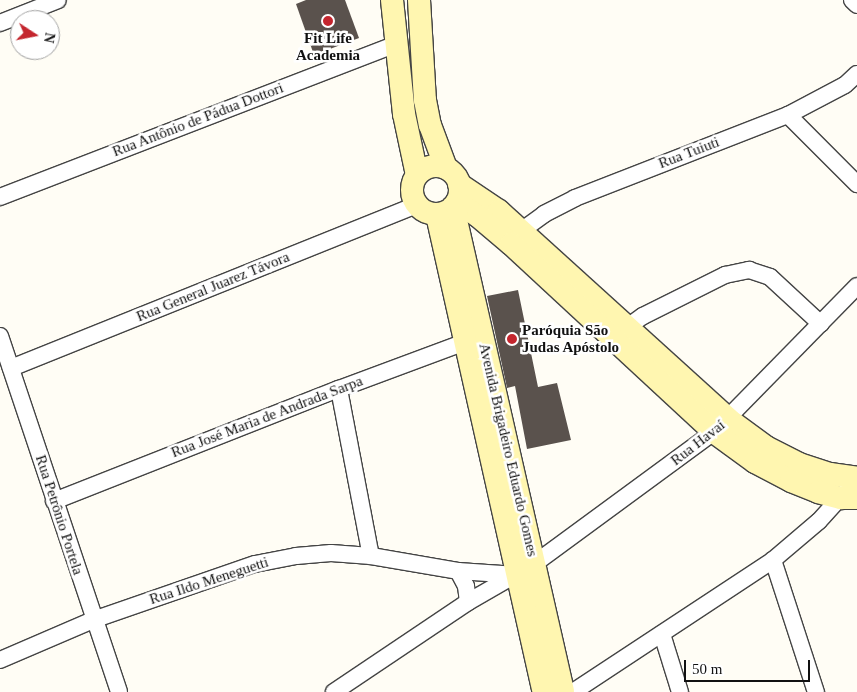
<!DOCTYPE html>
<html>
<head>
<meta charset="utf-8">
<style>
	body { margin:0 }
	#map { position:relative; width:857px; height:692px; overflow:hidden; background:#fffdf5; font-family:"Times New Roman",serif }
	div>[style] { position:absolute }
	.building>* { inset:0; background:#5a524d }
	.roads { filter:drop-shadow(1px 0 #444) drop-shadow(-1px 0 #444) drop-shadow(0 1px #444) drop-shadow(0 -1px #444) }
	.street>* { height:16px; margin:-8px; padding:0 8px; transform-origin:8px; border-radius:8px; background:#fff }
	.secondary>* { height:22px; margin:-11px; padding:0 11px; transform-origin:11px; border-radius:11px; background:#fff6b0 }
	.secondary>.ring { margin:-11px; padding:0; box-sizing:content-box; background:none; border:22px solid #fff6b0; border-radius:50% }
	.dots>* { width:14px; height:14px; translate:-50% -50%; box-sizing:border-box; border:2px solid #fff; border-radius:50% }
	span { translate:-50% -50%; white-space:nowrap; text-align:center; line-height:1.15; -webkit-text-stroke:5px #fff; paint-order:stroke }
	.poi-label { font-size:15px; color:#111; font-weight:700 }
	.left { translate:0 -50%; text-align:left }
	.street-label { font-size:15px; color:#111 }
	.north { position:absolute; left:10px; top:10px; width:50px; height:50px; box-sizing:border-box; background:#fff; border:1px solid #a0a0a0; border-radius:50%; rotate:101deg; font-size:14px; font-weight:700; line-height:20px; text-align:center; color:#111 }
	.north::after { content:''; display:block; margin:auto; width:18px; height:22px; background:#c4262e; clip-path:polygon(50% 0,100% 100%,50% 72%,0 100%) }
	.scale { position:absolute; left:684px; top:660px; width:126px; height:22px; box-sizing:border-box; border:2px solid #111; border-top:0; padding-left:6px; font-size:15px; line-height:18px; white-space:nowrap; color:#111; -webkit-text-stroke:4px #fff; paint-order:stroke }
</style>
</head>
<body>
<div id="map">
	<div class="building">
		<div style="clip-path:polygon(306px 0,345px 0,359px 38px,314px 55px,296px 4px)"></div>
		<div style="clip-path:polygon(518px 290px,538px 387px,557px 383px,571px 440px,527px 449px,515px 386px,507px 388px,487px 296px)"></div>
	</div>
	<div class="roads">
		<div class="street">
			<div style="left:852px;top:0;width:7px;rotate:45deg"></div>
			<div style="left:0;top:23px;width:62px;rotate:-21.6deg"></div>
			<div style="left:788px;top:115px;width:98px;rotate:45deg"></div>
			<div style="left:0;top:197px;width:425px;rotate:-21.1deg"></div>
			<div style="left:521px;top:231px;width:29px;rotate:-36deg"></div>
			<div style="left:544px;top:214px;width:35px;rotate:-27deg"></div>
			<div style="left:575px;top:198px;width:229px;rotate:-21.3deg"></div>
			<div style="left:788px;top:115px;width:64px;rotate:-27.8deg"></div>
			<div style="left:845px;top:85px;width:16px;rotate:-43deg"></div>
			<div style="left:618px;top:334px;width:31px;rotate:-36deg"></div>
			<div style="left:643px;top:316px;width:92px;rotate:-26.6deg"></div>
			<div style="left:725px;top:275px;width:25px;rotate:-12deg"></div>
			<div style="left:749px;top:270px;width:22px;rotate:18deg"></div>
			<div style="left:770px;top:277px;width:69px;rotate:42.7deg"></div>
			<div style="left:0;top:336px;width:375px;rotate:71.5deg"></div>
			<div style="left:11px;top:368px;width:437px;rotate:-21.9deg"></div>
			<div style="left:339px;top:389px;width:170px;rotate:79.2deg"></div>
			<div style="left:54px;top:501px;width:306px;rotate:-21.5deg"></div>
			<div style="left:339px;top:389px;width:146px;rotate:-20.4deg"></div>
			<div style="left:773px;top:560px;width:139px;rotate:72deg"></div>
			<div style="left:458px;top:571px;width:17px;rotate:62deg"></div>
			<div style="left:466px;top:586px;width:16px;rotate:83deg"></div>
			<div style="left:662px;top:634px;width:61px;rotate:72.8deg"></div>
			<div style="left:0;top:660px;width:101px;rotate:-23.3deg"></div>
			<div style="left:93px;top:620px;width:171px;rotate:-19.1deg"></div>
			<div style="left:255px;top:564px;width:42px;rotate:-11deg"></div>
			<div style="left:296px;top:556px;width:35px;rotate:-5deg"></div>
			<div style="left:331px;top:553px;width:40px;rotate:4.3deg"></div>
			<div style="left:371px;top:556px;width:88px;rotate:9.8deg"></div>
			<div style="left:458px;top:571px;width:59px;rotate:3.9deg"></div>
			<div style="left:334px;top:692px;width:161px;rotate:-33.9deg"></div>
			<div style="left:468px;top:602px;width:76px;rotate:-29.9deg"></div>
			<div style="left:534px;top:564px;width:223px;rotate:-36.3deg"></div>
			<div style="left:714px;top:432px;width:204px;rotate:-45.6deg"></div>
			<div style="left:573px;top:692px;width:240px;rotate:-33.4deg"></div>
			<div style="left:773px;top:560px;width:60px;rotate:-40.3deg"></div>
			<div style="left:819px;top:521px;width:40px;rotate:-48deg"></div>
		</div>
		<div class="secondary">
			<div style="left:392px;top:0;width:115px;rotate:84deg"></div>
			<div style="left:404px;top:114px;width:62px;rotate:78deg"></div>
			<div style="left:419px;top:0;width:100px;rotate:86.6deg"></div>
			<div style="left:425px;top:100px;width:25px;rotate:79deg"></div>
			<div style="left:430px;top:125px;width:46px;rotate:69.6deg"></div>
			<div class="ring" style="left:412px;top:166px;width:26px;height:26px"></div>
			<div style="left:459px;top:184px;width:48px;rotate:34deg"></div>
			<div style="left:499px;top:211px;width:309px;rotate:42.2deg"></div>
			<div style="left:728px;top:419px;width:47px;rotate:36.4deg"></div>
			<div style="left:766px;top:447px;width:37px;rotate:27deg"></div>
			<div style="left:799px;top:464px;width:33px;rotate:18deg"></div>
			<div style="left:830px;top:474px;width:27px;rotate:8deg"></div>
			<div style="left:457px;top:202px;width:25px;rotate:34deg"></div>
			<div style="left:478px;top:216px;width:43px;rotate:40.3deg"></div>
			<div style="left:511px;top:244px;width:277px;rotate:42.8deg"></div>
			<div style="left:714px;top:432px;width:51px;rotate:36.2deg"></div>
			<div style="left:755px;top:462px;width:41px;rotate:27.8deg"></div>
			<div style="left:791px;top:481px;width:29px;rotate:22deg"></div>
			<div style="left:818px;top:492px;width:24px;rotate:15deg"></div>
			<div style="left:841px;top:498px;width:16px"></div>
			<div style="left:453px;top:207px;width:497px;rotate:77.2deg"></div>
			<div style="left:437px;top:215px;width:489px;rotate:77.4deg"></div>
		</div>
	</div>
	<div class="dots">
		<div style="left:328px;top:21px;background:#c4262e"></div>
		<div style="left:512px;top:339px;background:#c4262e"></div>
	</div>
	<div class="poi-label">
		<span style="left:328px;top:47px">Fit Life<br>Academia</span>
		<span class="left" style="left:522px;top:339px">Paróquia São<br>Judas Apóstolo</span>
	</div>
	<div class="street-label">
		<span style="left:198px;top:120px;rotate:-21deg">Rua Antônio de Pádua Dottori</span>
		<span style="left:689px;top:153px;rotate:-21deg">Rua Tuiuti</span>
		<span style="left:213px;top:287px;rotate:-22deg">Rua General Juarez Távora</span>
		<span style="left:267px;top:417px;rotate:-21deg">Rua José Maria de Andrada Sarpa</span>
		<span style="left:698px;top:443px;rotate:-38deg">Rua Havaí</span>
		<span style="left:508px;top:450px;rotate:77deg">Avenida Brigadeiro Eduardo Gomes</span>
		<span style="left:59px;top:515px;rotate:72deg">Rua Petrônio Portela</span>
		<span style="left:209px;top:581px;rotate:-18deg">Rua Ildo Meneguetti</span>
	</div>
	<div class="north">N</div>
	<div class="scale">50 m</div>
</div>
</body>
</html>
